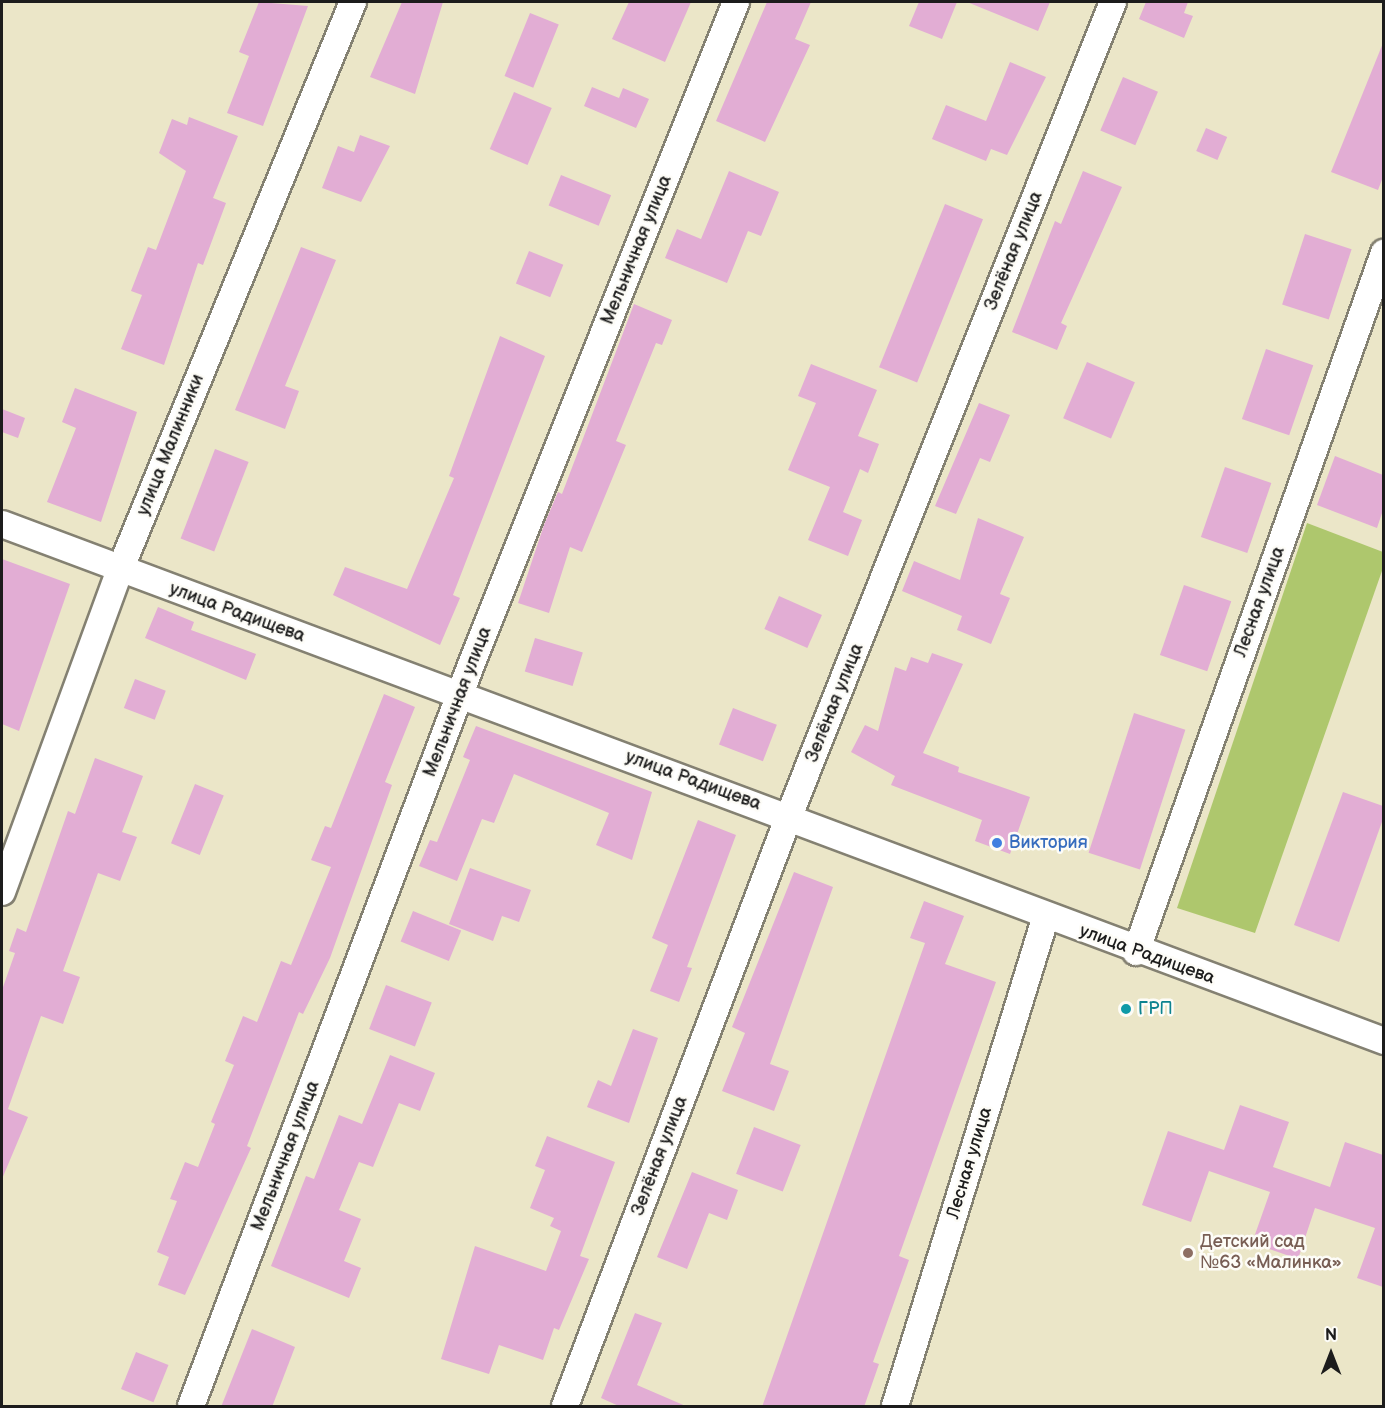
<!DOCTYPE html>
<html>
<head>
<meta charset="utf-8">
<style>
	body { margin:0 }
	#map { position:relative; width:1385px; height:1408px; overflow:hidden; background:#ebe6c8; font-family:"Balsamiq Sans",sans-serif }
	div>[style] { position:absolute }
	.green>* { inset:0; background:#aec76d }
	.building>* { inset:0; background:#e2add4; transform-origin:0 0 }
	.roads { filter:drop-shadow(2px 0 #848172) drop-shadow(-2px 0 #848172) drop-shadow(0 2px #848172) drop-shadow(0 -2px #848172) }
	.minor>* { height:26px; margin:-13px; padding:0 13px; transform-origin:13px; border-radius:13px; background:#fff }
	.dots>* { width:16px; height:16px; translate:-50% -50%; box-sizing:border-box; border:3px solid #fdfcf7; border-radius:50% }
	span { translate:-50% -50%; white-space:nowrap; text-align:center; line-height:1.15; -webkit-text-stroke:5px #fdfcf7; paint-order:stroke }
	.street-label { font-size:18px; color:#1c1c1c }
	.shop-label { font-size:18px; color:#366cbe }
	.left { translate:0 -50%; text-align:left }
	.culture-label { font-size:18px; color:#0d838f }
	.education-label { font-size:18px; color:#785e54 }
	.frame { position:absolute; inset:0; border:3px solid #1c1c1c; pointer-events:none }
	.north { position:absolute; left:1301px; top:1324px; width:60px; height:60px; -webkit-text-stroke:4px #fdfcf7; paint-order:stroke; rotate:0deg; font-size:16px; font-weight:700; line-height:24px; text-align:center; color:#1c1c1c }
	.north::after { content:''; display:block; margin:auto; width:21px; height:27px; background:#1c1c1c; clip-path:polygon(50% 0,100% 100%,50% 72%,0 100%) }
</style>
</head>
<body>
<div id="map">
	<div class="green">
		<div style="clip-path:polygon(1307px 523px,1383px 552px,1383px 568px,1255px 933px,1177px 908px)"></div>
	</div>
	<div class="building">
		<div style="clip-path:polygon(259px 2px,308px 6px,263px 126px,227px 113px,249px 56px,239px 52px)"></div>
		<div style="clip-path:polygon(402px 2px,443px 2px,415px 94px,370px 77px)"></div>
		<div style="clip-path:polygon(629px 2px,691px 2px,665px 62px,612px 39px)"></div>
		<div style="clip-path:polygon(767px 2px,811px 2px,795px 39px,810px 45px,765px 142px,716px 121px)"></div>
		<div style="clip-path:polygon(919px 2px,957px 2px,942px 39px,909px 26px)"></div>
		<div style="clip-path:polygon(967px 2px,1050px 2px,1038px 31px)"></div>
		<div style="clip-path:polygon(1146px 2px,1188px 2px,1184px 13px,1193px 16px,1184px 38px,1139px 19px)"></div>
		<div style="left:530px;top:13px;width:31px;height:68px;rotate:22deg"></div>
		<div style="clip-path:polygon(1383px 43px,1383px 177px,1378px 190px,1331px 172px)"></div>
		<div style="clip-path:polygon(1010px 62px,1046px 77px,1007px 155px,991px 149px,986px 161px,932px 139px,946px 105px,986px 121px)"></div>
		<div style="left:1123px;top:77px;width:38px;height:58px;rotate:23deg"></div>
		<div style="clip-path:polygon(592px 87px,619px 98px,623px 88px,649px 99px,636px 128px,584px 106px)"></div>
		<div style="left:514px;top:92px;width:41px;height:62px;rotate:23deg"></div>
		<div style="clip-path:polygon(189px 117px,238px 136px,213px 198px,226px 203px,203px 265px,198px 263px,164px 365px,121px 349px,142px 295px,131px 291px,148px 247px,156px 250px,186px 171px,159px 153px,172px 119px,187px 125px)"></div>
		<div style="left:1206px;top:128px;width:23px;height:25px;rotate:23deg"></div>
		<div style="clip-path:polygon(360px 135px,390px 146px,361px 202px,322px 188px,338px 146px,354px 152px)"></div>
		<div style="clip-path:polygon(729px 171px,779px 192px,761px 236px,748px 231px,727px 283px,665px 258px,677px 229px,701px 239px)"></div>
		<div style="clip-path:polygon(1083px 171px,1122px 187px,1061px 323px,1067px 326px,1057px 350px,1012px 332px,1055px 221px,1061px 224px)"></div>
		<div style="left:561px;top:175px;width:54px;height:33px;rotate:22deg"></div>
		<div style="left:945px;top:204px;width:41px;height:176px;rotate:22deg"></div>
		<div style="left:1305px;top:234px;width:49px;height:74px;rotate:18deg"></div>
		<div style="clip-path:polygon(301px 247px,336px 260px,285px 386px,299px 391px,285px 429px,235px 410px)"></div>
		<div style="left:529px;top:251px;width:37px;height:35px;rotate:22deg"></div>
		<div style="clip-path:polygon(634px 304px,672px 320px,662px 345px,656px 343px,616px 441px,626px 445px,582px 552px,570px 547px,549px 613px,518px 603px,544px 525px,558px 492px,562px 494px)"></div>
		<div style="clip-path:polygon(500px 336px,545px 356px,453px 595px,460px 598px,440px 645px,333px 595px,345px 567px,407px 589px,454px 478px,449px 476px)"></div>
		<div style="left:1266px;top:349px;width:50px;height:74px;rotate:19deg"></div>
		<div style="left:1087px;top:362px;width:52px;height:61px;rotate:23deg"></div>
		<div style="clip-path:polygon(811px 364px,877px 390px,858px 436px,879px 444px,868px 473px,860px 469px,843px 512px,862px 520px,848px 556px,808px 540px,830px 487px,788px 470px,816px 403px,798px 396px)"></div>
		<div style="clip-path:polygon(75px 388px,137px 412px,101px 522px,47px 502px,76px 428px,62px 422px)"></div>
		<div style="clip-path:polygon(979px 403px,1010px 415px,990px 462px,980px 458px,956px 514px,935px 506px)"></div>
		<div style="clip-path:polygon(2px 409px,25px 418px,18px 438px,2px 432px)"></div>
		<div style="left:215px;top:449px;width:36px;height:96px;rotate:21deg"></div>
		<div style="clip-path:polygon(1335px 456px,1383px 475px,1383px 510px,1377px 528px,1317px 505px)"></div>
		<div style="left:1225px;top:467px;width:49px;height:74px;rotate:19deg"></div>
		<div style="clip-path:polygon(978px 518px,1024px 537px,1000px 594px,1010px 598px,991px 644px,957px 630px,962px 616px,902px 591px,914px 561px,960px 580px)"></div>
		<div style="clip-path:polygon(2px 559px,70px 584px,19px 731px,2px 724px)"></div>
		<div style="left:1184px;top:585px;width:50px;height:74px;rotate:19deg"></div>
		<div style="left:779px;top:596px;width:47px;height:36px;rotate:24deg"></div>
		<div style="clip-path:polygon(158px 607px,194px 622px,191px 630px,256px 654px,246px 680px,145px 638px)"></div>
		<div style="left:535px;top:638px;width:50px;height:35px;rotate:17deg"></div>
		<div style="clip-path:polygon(932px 653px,963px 664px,923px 753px,959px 767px,958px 772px,1030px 797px,1010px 854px,975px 841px,982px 820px,891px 785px,895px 776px,851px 752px,865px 725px,878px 731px,895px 667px,906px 671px,911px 657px,928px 663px)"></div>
		<div style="left:135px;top:679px;width:33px;height:31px;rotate:21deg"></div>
		<div style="clip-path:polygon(384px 694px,415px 707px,385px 782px,392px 785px,330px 958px,303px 1014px,299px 1012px,247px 1146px,251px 1148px,185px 1295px,158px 1285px,169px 1257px,157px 1252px,177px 1201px,170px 1199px,185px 1162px,198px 1167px,215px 1124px,211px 1122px,234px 1065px,225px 1061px,243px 1016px,257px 1022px,281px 961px,291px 965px,331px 867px,311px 860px,325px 826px,331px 828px)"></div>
		<div style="left:733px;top:708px;width:47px;height:39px;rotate:21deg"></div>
		<div style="left:1134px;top:713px;width:54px;height:147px;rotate:18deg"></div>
		<div style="clip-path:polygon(476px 726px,652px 792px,632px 860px,596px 845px,609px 813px,514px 774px,494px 823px,482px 819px,457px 881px,419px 866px,430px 840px,437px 842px,470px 760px,463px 757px)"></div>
		<div style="clip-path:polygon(95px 758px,143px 776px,122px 832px,137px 837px,120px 881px,98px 873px,63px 971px,80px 977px,63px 1024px,41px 1016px,8px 1109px,28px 1117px,2px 1179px,2px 990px,15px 953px,9px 951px,17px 928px,26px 932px,68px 811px,75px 814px)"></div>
		<div style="left:195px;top:784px;width:31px;height:64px;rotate:22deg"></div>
		<div style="clip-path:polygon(1343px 792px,1383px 806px,1383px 819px,1339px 942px,1294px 925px)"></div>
		<div style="clip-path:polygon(698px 820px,736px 835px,687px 967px,692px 968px,679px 1002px,650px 991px,668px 945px,652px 938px)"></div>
		<div style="clip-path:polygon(470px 868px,531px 890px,519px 922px,502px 916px,493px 941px,449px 924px)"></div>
		<div style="clip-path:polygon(794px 872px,833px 887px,770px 1064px,789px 1071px,774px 1111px,722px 1091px,745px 1033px,732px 1027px)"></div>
		<div style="clip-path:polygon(924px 901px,964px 916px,945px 964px,996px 982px,899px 1256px,909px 1260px,873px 1362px,879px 1364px,864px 1407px,762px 1407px,925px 943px,910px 938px)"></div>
		<div style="left:413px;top:911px;width:52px;height:33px;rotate:22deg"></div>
		<div style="left:386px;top:985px;width:49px;height:47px;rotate:21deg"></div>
		<div style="clip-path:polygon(633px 1029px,658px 1038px,629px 1123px,587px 1107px,598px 1080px,611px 1086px)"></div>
		<div style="clip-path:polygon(390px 1055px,435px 1073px,420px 1111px,399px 1103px,373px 1167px,359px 1162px,339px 1210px,361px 1219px,344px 1261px,361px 1268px,349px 1298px,271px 1266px,306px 1176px,314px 1179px,339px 1115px,362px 1124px)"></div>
		<div style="clip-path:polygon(1240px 1105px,1289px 1122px,1273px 1167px,1330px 1187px,1345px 1142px,1383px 1155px,1383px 1287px,1357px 1278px,1375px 1228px,1315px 1208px,1298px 1259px,1252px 1243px,1270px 1192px,1209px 1171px,1191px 1222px,1142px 1205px,1168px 1131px,1224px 1150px)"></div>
		<div style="left:754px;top:1127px;width:50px;height:50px;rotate:21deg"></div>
		<div style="clip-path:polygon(547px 1136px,615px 1162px,580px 1256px,589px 1259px,559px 1330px,554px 1328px,543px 1360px,499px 1345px,489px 1374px,441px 1359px,475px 1246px,546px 1271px,561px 1231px,550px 1226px,554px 1218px,530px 1208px,545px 1170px,535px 1166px)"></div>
		<div style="clip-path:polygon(692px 1172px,738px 1190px,727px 1220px,709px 1213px,687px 1269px,657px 1257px)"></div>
		<div style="clip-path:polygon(635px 1313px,662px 1323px,637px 1385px,688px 1407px,621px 1407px,601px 1398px)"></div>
		<div style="clip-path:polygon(252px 1329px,295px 1347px,272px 1407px,221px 1407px)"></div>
		<div style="left:136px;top:1352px;width:35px;height:40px;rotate:22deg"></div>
	</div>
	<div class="roads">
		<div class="minor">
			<div style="left:2px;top:524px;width:1476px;rotate:20.51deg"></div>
			<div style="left:2px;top:892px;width:343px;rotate:-69.9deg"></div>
			<div style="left:120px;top:570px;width:614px;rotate:-67.7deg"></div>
			<div style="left:1136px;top:952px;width:742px;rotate:-70.47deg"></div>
			<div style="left:191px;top:1406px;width:792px;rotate:-69.3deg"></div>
			<div style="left:471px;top:665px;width:714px;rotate:-68.21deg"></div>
			<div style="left:565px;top:1406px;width:631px;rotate:-69.21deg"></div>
			<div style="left:789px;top:816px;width:876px;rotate:-68.3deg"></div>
			<div style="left:895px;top:1406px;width:510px;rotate:-72.88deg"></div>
		</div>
	</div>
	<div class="dots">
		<div style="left:997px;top:843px;background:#3f7fe0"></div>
		<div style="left:1126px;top:1009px;background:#0f9aa8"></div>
		<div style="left:1188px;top:1253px;background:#8d6e63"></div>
	</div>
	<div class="street-label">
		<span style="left:637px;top:250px;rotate:-68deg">Мельничная улица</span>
		<span style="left:1014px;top:251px;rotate:-68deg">Зелёная улица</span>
		<span style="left:171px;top:445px;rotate:-68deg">улица Малинники</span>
		<span style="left:1260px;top:602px;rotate:-70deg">Лесная улица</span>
		<span style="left:237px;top:613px;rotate:20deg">улица Радищева</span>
		<span style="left:458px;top:702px;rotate:-69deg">Мельничная улица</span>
		<span style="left:835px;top:703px;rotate:-68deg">Зелёная улица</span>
		<span style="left:693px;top:781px;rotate:20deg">улица Радищева</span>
		<span style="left:1147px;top:955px;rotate:20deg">улица Радищева</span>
		<span style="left:286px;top:1156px;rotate:-69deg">Мельничная улица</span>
		<span style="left:660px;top:1156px;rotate:-69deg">Зелёная улица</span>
		<span style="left:970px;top:1163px;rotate:-73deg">Лесная улица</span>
	</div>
	<div class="shop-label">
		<span class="left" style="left:1009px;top:843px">Виктория</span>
	</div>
	<div class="culture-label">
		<span class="left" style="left:1138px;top:1009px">ГРП</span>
	</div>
	<div class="education-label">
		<span class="left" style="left:1200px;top:1253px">Детский сад<br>№63 «Малинка»</span>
	</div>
	<div class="frame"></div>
	<div class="north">N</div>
</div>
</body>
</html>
